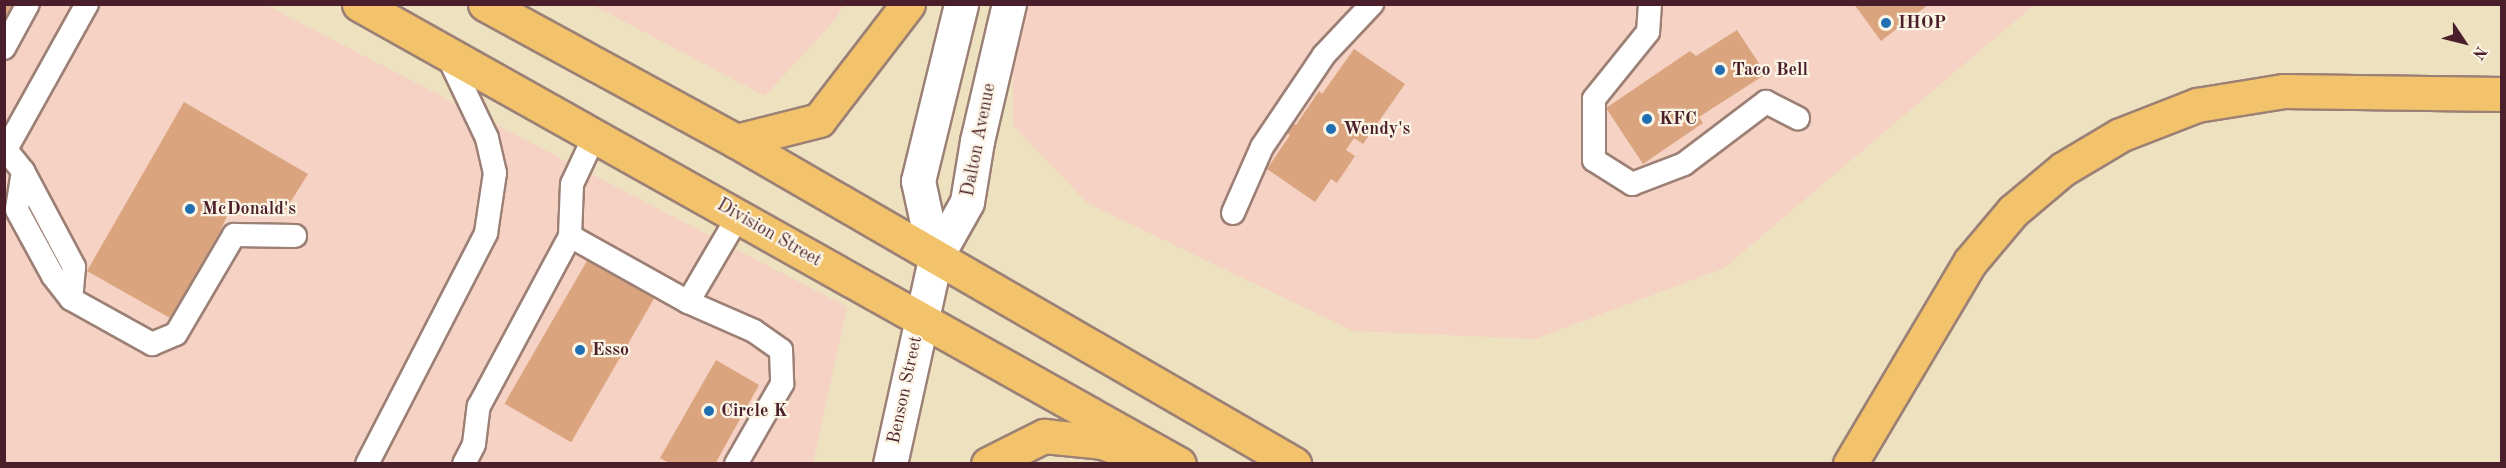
<!DOCTYPE html>
<html>
<head>
<meta charset="utf-8">
<style>
	body { margin:0 }
	#map { position:relative; width:2506px; height:468px; overflow:hidden; background:#ede1c0; font-family:"Old Standard TT",serif }
	div>[style] { position:absolute }
	.built>* { inset:0; background:#f5d2c3 }
	.building>* { inset:0; background:#daa47f; transform-origin:0 0 }
	.roads { filter:drop-shadow(2px 0 #9c8076) drop-shadow(-2px 0 #9c8076) drop-shadow(0 2px #9c8076) drop-shadow(0 -2px #9c8076) }
	.service>* { height:22px; margin:-11px; padding:0 11px; transform-origin:11px; border-radius:11px; background:#fff }
	.tertiary>* { height:33px; margin:-16.5px; padding:0 16.5px; transform-origin:16.5px; border-radius:16.5px; background:#fff }
	.primary>* { height:33px; margin:-16.5px; padding:0 16.5px; transform-origin:16.5px; border-radius:16.5px; background:#f2c36a }
	.motorway>* { height:33px; margin:-16.5px; padding:0 16.5px; transform-origin:16.5px; border-radius:16.5px; background:#f2c36a }
	.dots>* { width:16px; height:16px; translate:-50% -50%; box-sizing:border-box; border:3px solid #fcf5e5; border-radius:50% }
	span { translate:-50% -50%; white-space:nowrap; text-align:center; line-height:1.15; -webkit-text-stroke:4.5px #fcf5e5; paint-order:stroke }
	.poi-label { font-size:18px; color:#4a1f2b; font-weight:700 }
	.left { translate:0 -50%; text-align:left }
	.street-label { font-size:18px; color:#4a1f2b }
	.frame { position:absolute; inset:0; border:6px solid #4a1f2b; pointer-events:none }
	.north { position:absolute; left:2434px; top:12px; width:60px; height:60px; -webkit-text-stroke:4px #fcf5e5; paint-order:stroke; rotate:125deg; font-size:16px; font-weight:700; line-height:24px; text-align:center; color:#4a1f2b }
	.north::after { content:''; display:block; margin:auto; width:21px; height:27px; background:#4a1f2b; clip-path:polygon(50% 0,100% 100%,50% 72%,0 100%) }
</style>
</head>
<body>
<div id="map">
	<div class="built">
		<div style="clip-path:polygon(1018px 4px,2034px 5px,1724px 268px,1535px 339px,1353px 331px,1087px 203px,1013px 125px,1013px 23px)"></div>
		<div style="clip-path:polygon(4px 5px,266px 5px,847px 307px,813px 463px,5px 463px)"></div>
		<div style="clip-path:polygon(593px 5px,844px 5px,834px 21px,765px 96px)"></div>
	</div>
	<div class="building">
		<div style="clip-path:polygon(4px 4px,16px 4px,4px 24px)"></div>
		<div style="clip-path:polygon(1854px 4px,1929px 4px,1881px 41px)"></div>
		<div style="clip-path:polygon(1737px 30px,1766px 74px,1699px 117px,1703px 123px,1643px 164px,1606px 108px,1690px 51px,1696px 56px)"></div>
		<div style="clip-path:polygon(1354px 49px,1405px 84px,1363px 144px,1354px 138px,1346px 150px,1355px 156px,1337px 183px,1331px 179px,1315px 202px,1267px 169px,1290px 135px,1286px 132px,1292px 122px,1296px 125px,1319px 91px,1322px 94px)"></div>
		<div style="clip-path:polygon(184px 102px,308px 174px,286px 209px,230px 210px,221px 229px,229px 234px,189px 302px,182px 298px,170px 318px,87px 271px)"></div>
		<div style="left:588px;top:259px;width:77px;height:167px;rotate:30deg"></div>
		<div style="clip-path:polygon(716px 360px,759px 385px,715px 464px,671px 464px,660px 458px)"></div>
	</div>
	<div class="roads">
		<div class="service">
			<div style="left:1650px;top:4px;width:28px;rotate:94deg"></div>
			<div style="left:1648px;top:32px;width:86px;rotate:128.9deg"></div>
			<div style="left:1594px;top:99px;width:61px;rotate:90deg"></div>
			<div style="left:1594px;top:160px;width:45px;rotate:32.3deg"></div>
			<div style="left:1632px;top:184px;width:56px;rotate:-21deg"></div>
			<div style="left:1684px;top:164px;width:103px;rotate:-37.1deg"></div>
			<div style="left:1766px;top:102px;width:36px;rotate:27deg"></div>
			<div style="left:4px;top:48px;width:50px;rotate:-61.4deg"></div>
			<div style="left:595px;top:135px;width:54px;rotate:115.1deg"></div>
			<div style="left:572px;top:184px;width:52px;rotate:92.2deg"></div>
			<div style="left:570px;top:236px;width:135px;rotate:29.2deg"></div>
			<div style="left:688px;top:302px;width:101px;rotate:-59.6deg"></div>
			<div style="left:6px;top:150px;width:27px;rotate:51deg"></div>
			<div style="left:23px;top:171px;width:109px;rotate:62deg"></div>
			<div style="left:74px;top:267px;width:32px;rotate:95deg"></div>
			<div style="left:71px;top:299px;width:93px;rotate:29.1deg"></div>
			<div style="left:152px;top:344px;width:26px;rotate:-23deg"></div>
			<div style="left:176px;top:334px;width:115px;rotate:-59.6deg"></div>
			<div style="left:234px;top:235px;width:61px;rotate:0.9deg"></div>
			<div style="left:4px;top:153px;width:171px;rotate:-60.9deg"></div>
			<div style="left:23px;top:171px;width:39px;rotate:99deg"></div>
			<div style="left:17px;top:210px;width:75px;rotate:61.4deg"></div>
			<div style="left:53px;top:276px;width:29px;rotate:52deg"></div>
			<div style="left:1233px;top:213px;width:72px;rotate:-66.3deg"></div>
			<div style="left:1262px;top:147px;width:111px;rotate:-56deg"></div>
			<div style="left:1324px;top:55px;width:70px;rotate:-46.7deg"></div>
			<div style="left:688px;top:302px;width:72px;rotate:23.7deg"></div>
			<div style="left:754px;top:331px;width:33px;rotate:35deg"></div>
			<div style="left:781px;top:350px;width:34px;rotate:88deg"></div>
			<div style="left:782px;top:384px;width:92px;rotate:119.9deg"></div>
			<div style="left:367px;top:464px;width:260px;rotate:-62.7deg"></div>
			<div style="left:486px;top:233px;width:61px;rotate:-81.5deg"></div>
			<div style="left:495px;top:173px;width:36px;rotate:-103deg"></div>
			<div style="left:487px;top:138px;width:95px;rotate:-115.5deg"></div>
			<div style="left:464px;top:464px;width:22px;rotate:-63deg"></div>
			<div style="left:474px;top:444px;width:38px;rotate:-83deg"></div>
			<div style="left:479px;top:406px;width:193px;rotate:-61.8deg"></div>
		</div>
		<div class="tertiary">
			<div style="left:935px;top:259px;width:80px;rotate:-102.3deg"></div>
			<div style="left:918px;top:181px;width:182px;rotate:-76.3deg"></div>
			<div style="left:890px;top:464px;width:210px;rotate:-77.6deg"></div>
			<div style="left:935px;top:259px;width:65px;rotate:-60.7deg"></div>
			<div style="left:967px;top:202px;width:62px;rotate:-80.7deg"></div>
			<div style="left:977px;top:141px;width:141px;rotate:-76.9deg"></div>
		</div>
		<div class="primary">
			<div style="left:359px;top:4px;width:940px;rotate:29.29deg"></div>
			<div style="left:485px;top:4px;width:286px;rotate:28.6deg"></div>
			<div style="left:736px;top:141px;width:645px;rotate:30.06deg"></div>
			<div style="left:736px;top:141px;width:86px;rotate:-14.2deg"></div>
			<div style="left:819px;top:120px;width:146px;rotate:-52.5deg"></div>
			<div style="left:988px;top:464px;width:63px;rotate:-26.6deg"></div>
			<div style="left:1044px;top:436px;width:58px;rotate:5.9deg"></div>
			<div style="left:1102px;top:442px;width:36px;rotate:21deg"></div>
		</div>
		<div class="motorway">
			<div style="left:1850px;top:464px;width:235px;rotate:-59.3deg"></div>
			<div style="left:1970px;top:262px;width:67px;rotate:-49.9deg"></div>
			<div style="left:2013px;top:211px;width:65px;rotate:-40deg"></div>
			<div style="left:2063px;top:169px;width:66px;rotate:-30.8deg"></div>
			<div style="left:2120px;top:135px;width:83px;rotate:-21.3deg"></div>
			<div style="left:2197px;top:105px;width:87px;rotate:-9.2deg"></div>
			<div style="left:2283px;top:91px;width:219px;rotate:0.8deg"></div>
		</div>
	</div>
	<div class="dots">
		<div style="left:1886px;top:23px;background:#1f6fb2"></div>
		<div style="left:1720px;top:70px;background:#1f6fb2"></div>
		<div style="left:1647px;top:119px;background:#1f6fb2"></div>
		<div style="left:1331px;top:129px;background:#1f6fb2"></div>
		<div style="left:190px;top:209px;background:#1f6fb2"></div>
		<div style="left:580px;top:350px;background:#1f6fb2"></div>
		<div style="left:709px;top:411px;background:#1f6fb2"></div>
	</div>
	<div class="poi-label">
		<span class="left" style="left:1898px;top:23px">IHOP</span>
		<span class="left" style="left:1732px;top:70px">Taco Bell</span>
		<span class="left" style="left:1659px;top:119px">KFC</span>
		<span class="left" style="left:1343px;top:129px">Wendy's</span>
		<span class="left" style="left:202px;top:209px">McDonald's</span>
		<span class="left" style="left:592px;top:350px">Esso</span>
		<span class="left" style="left:721px;top:411px">Circle K</span>
	</div>
	<div class="street-label">
		<span style="left:979px;top:140px;rotate:-79deg">Dalton Avenue</span>
		<span style="left:769px;top:233px;rotate:30deg">Division Street</span>
		<span style="left:905px;top:390px;rotate:-78deg">Benson Street</span>
	</div>
	<div class="frame"></div>
	<div class="north">N</div>
</div>
</body>
</html>
